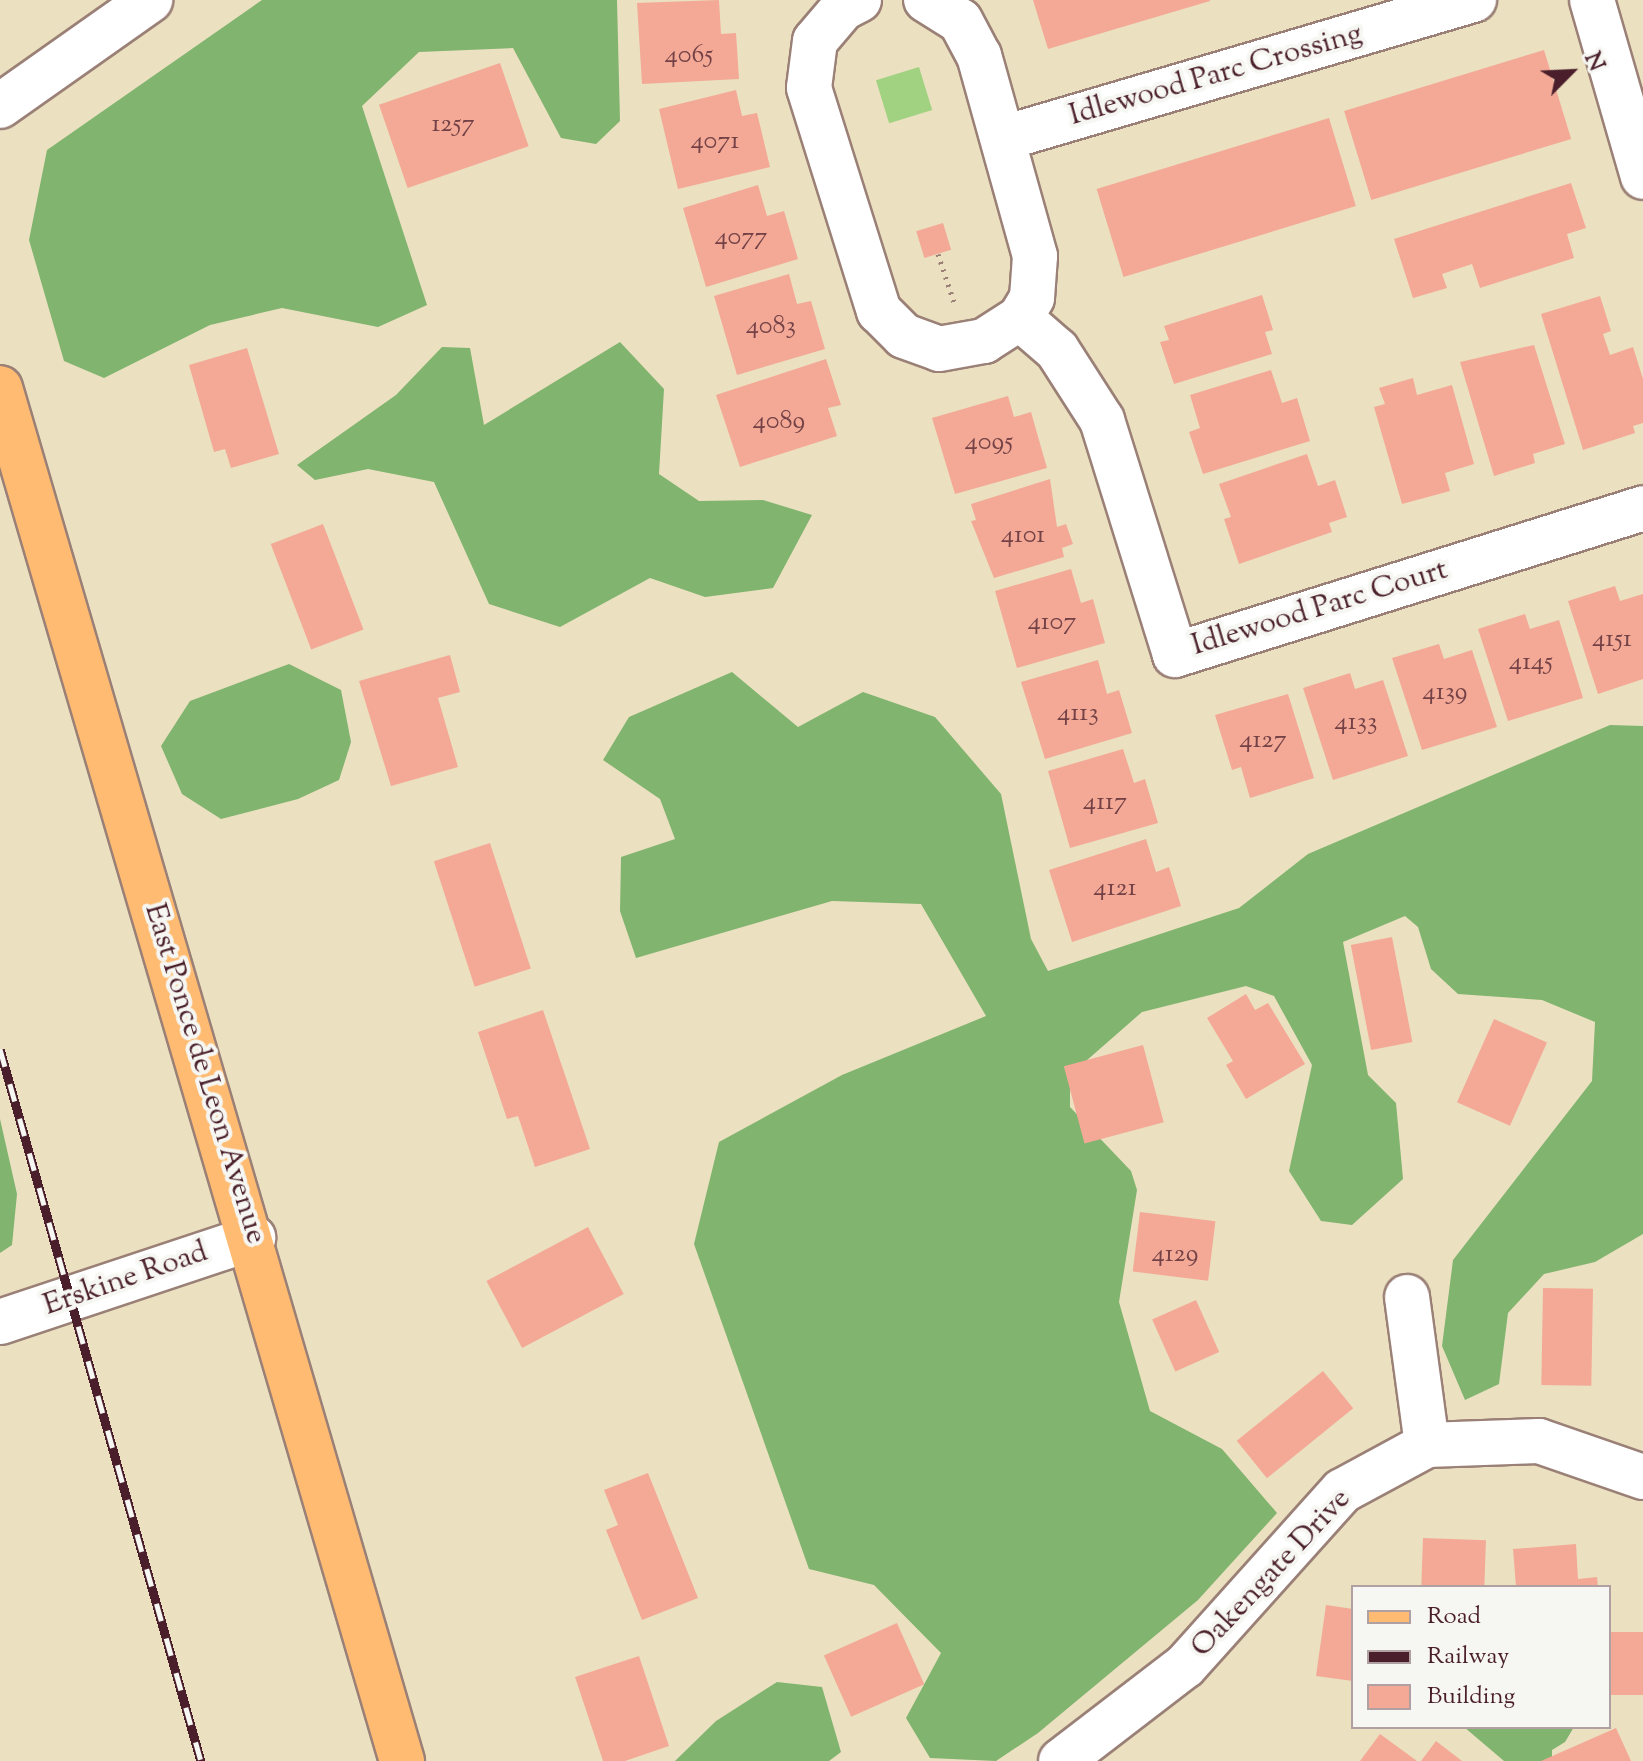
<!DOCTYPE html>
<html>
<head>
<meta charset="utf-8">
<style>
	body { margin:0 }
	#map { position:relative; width:1643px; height:1761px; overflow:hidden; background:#ebe0c0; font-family:"Sorts Mill Goudy",serif }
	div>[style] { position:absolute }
	.green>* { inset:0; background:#a0d281; transform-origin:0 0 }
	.forest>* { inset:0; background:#80b46f }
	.building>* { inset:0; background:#f3a996; transform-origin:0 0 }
	.path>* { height:5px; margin-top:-2.5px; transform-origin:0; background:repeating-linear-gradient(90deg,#9a8076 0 2px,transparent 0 8px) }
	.roads { filter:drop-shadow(2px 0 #9a8076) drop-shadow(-2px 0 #9a8076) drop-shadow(0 2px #9a8076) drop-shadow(0 -2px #9a8076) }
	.minor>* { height:44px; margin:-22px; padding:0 22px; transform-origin:22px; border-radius:22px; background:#fff }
	.major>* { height:44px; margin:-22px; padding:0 22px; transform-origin:22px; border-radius:22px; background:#ffbb71 }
	.rail>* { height:9px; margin-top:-4.5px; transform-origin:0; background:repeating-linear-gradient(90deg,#f6f6f2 0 18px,#4a1f2b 0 36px); box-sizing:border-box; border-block:2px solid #4a1f2b }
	span { translate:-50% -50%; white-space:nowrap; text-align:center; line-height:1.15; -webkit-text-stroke:8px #f6f6f2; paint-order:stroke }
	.number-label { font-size:26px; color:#744246 }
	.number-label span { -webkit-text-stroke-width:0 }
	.street-label { font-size:30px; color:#4a1f2b }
	.legend { position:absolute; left:1351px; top:1585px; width:260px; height:144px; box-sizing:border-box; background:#f6f6f2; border:2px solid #b1a0a2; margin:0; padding:10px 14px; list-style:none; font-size:24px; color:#4a1f2b }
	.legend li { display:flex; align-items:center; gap:16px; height:40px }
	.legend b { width:40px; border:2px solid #b1a0a2 }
	.north { position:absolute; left:1531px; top:32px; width:80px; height:80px; -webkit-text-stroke:6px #f6f6f2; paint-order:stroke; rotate:66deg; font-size:22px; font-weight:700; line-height:32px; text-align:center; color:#4a1f2b }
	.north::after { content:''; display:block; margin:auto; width:28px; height:36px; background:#4a1f2b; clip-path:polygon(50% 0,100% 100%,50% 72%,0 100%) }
</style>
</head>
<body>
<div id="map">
	<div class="green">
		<div style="left:919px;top:67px;width:45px;height:45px;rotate:73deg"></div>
	</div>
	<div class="forest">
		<div style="clip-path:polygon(262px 0,617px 0,620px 121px,596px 144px,561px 138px,513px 48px,419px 52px,362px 106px,427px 305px,378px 327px,282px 308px,210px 325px,104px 378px,64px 361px,29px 240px,47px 150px)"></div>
		<div style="clip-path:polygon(620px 342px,664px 389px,659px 474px,699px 501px,763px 500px,812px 515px,773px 588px,705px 597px,650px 578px,560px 627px,489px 604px,434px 482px,368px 469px,315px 480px,297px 465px,396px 395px,442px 347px,470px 348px,484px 425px)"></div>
		<div style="clip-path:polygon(289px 664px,341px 690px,351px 742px,339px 780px,298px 799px,221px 819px,182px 794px,161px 746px,190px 701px)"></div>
		<div style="clip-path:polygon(732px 672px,798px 727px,863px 692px,935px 717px,1001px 794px,1031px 939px,1048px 971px,1239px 908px,1308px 854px,1610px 725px,1643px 726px,1643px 1234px,1595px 1262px,1544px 1274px,1508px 1313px,1499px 1384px,1465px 1400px,1442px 1346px,1453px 1260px,1592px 1081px,1595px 1022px,1542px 1000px,1458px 994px,1431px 969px,1418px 927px,1405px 916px,1343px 942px,1368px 1075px,1396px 1103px,1403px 1179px,1352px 1225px,1321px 1221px,1289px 1171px,1312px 1065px,1274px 996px,1246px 986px,1142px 1012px,1070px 1075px,1070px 1107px,1131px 1171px,1137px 1190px,1119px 1302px,1150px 1411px,1222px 1449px,1277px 1513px,1198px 1600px,1038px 1733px,996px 1761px,930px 1758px,906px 1718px,941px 1653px,874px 1585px,809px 1569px,694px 1244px,719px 1142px,842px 1075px,986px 1016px,921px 904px,832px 901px,636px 958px,620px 911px,621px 857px,675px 839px,660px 799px,603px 760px,629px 717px)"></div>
		<div style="clip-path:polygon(0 1119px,17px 1194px,12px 1245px,0 1253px)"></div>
		<div style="clip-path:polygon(777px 1682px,822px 1687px,841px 1752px,829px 1761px,675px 1761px,716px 1721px)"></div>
		<div style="clip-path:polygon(1464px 1727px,1574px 1727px,1565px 1742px,1552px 1750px,1552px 1761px,1504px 1761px)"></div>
	</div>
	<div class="building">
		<div style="clip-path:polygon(719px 0,721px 34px,736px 33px,739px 79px,642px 84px,637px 3px)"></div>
		<div style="clip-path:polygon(1033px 0,1210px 0,1210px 1px,1048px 49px)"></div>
		<div style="left:1544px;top:50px;width:93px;height:209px;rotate:73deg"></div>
		<div style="left:500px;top:63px;width:88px;height:128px;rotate:71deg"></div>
		<div style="clip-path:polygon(736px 90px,742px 116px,757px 113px,770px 167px,678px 189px,659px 109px)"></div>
		<div style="left:1329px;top:118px;width:92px;height:243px;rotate:73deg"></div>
		<div style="clip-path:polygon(1571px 183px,1586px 228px,1567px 234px,1574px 258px,1480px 288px,1472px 264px,1442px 274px,1447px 288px,1413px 298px,1394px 239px)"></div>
		<div style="clip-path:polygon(758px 185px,767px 216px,784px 211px,798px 259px,706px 287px,683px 208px)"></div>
		<div style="left:943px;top:223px;width:28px;height:28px;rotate:73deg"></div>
		<div style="clip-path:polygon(789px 274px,797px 304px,811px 301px,825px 349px,737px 375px,714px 296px)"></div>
		<div style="clip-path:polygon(1262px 295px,1273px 330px,1265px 332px,1272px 354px,1174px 384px,1160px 342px,1169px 340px,1164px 326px)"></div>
		<div style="clip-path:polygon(1600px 296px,1611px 331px,1603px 334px,1610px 355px,1633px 347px,1643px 379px,1643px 423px,1633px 426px,1635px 433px,1583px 450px,1541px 314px)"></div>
		<div style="clip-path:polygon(1534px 345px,1565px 444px,1533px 454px,1535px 463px,1494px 476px,1460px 362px)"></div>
		<div style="clip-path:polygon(247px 348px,279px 454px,231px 468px,225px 449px,214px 452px,189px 365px)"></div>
		<div style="clip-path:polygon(826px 359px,841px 405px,828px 408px,837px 436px,740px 467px,716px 395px)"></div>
		<div style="clip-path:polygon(1271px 370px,1282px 403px,1297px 398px,1310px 441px,1203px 474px,1189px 432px,1200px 428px,1190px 395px)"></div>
		<div style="clip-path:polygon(1413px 378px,1417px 395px,1452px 385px,1474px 464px,1445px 473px,1450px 491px,1402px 504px,1374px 407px,1385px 404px,1379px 388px)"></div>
		<div style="clip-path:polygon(1008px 396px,1014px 417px,1031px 412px,1047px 468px,955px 494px,932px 418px)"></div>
		<div style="clip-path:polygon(1307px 454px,1318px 486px,1335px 480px,1347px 517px,1329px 523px,1332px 532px,1239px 564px,1224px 519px,1231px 517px,1219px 484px)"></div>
		<div style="clip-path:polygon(1050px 479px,1057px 527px,1066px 524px,1073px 544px,1062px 548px,1064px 557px,994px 578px,971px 521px,976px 520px,971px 504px)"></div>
		<div style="left:323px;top:524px;width:113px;height:56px;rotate:69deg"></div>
		<div style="clip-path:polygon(1071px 569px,1081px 603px,1093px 599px,1105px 643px,1017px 668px,995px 591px)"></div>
		<div style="clip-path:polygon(1615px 586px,1620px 601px,1643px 594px,1643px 679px,1598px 694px,1568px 601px)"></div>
		<div style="clip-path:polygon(1525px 614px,1530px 629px,1559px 620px,1583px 698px,1508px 721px,1478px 629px)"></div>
		<div style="clip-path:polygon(1439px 644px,1444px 659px,1472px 650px,1497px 727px,1422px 750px,1392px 658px)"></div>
		<div style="clip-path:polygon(450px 655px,460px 692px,438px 698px,458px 767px,391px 786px,359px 681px)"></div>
		<div style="clip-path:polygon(1098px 660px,1107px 694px,1119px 690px,1132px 733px,1045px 759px,1021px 682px)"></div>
		<div style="clip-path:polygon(1350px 673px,1355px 689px,1383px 680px,1408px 756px,1333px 780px,1303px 688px)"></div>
		<div style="clip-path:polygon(1288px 694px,1314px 778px,1250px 798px,1241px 767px,1232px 770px,1215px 715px)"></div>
		<div style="clip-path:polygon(1123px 749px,1134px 783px,1145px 779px,1158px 823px,1070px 848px,1048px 771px)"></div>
		<div style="clip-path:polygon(1146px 839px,1156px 872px,1169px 867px,1181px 906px,1072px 942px,1049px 870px)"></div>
		<div style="left:490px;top:843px;width:132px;height:59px;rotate:72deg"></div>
		<div style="left:1392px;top:937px;width:107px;height:42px;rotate:79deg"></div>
		<div style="clip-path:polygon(1246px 994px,1255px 1010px,1268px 1003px,1305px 1064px,1246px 1099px,1226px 1065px,1233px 1061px,1207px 1018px)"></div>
		<div style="clip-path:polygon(543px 1010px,590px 1149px,535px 1167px,518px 1116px,507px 1119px,478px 1032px)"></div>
		<div style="left:1494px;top:1019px;width:58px;height:91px;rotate:24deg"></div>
		<div style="left:1143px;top:1045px;width:80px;height:82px;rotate:75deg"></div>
		<div style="left:1140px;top:1212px;width:76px;height:60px;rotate:7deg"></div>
		<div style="left:588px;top:1227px;width:76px;height:115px;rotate:62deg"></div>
		<div style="left:1543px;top:1288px;width:50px;height:97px;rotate:1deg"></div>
		<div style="left:1196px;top:1300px;width:57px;height:48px;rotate:66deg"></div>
		<div style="left:1323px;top:1371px;width:48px;height:111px;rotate:51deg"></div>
		<div style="clip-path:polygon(648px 1473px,698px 1598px,642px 1620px,606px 1530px,618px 1525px,604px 1490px)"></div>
		<div style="left:1423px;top:1538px;width:63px;height:49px;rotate:2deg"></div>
		<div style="clip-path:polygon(1576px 1544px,1578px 1579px,1597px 1577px,1598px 1587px,1516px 1587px,1513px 1549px)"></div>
		<div style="clip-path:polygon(1326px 1605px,1353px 1609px,1353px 1681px,1316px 1676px)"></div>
		<div style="left:897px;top:1623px;width:67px;height:80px;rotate:66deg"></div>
		<div style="left:1643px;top:1632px;width:63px;height:34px;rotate:90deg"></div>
		<div style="clip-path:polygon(639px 1656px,669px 1746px,625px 1761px,603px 1761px,575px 1677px)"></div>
		<div style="clip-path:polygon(1616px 1728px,1631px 1761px,1541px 1761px)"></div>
		<div style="clip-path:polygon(1380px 1734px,1417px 1761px,1360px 1761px)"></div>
		<div style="clip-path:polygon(1436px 1741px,1462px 1761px,1421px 1761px)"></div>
	</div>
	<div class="path">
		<div style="left:938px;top:254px;width:51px;rotate:71.6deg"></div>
	</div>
	<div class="roads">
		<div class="minor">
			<div style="left:859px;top:0;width:18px;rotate:153deg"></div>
			<div style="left:843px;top:8px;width:43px;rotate:130.3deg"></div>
			<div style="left:815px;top:41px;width:47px;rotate:97.3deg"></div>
			<div style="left:809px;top:88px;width:234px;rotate:72.6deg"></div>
			<div style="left:879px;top:311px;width:35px;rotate:45deg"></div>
			<div style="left:904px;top:336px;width:37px;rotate:20deg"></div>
			<div style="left:939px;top:349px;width:46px;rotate:-10.1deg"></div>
			<div style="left:984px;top:341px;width:43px;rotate:-32.6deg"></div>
			<div style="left:1020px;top:318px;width:23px;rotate:-59deg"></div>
			<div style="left:1032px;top:298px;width:42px;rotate:-85.9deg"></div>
			<div style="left:1035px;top:256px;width:208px;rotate:-105.6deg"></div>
			<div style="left:979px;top:56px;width:40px;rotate:-118deg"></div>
			<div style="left:960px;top:21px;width:40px;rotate:-148deg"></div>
			<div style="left:1592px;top:0;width:184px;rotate:73.9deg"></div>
			<div style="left:0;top:106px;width:184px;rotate:-35.2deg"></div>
			<div style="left:1004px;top:138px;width:490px;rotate:-16.4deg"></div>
			<div style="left:1020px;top:318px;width:49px;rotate:40.9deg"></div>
			<div style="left:1057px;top:350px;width:83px;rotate:57.3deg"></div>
			<div style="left:1102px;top:420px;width:246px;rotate:72.7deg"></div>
			<div style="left:1175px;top:655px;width:491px;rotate:-17.4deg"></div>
			<div style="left:1407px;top:1297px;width:149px;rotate:82.3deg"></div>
			<div style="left:0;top:1322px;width:267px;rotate:-18.4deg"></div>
			<div style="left:1061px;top:1761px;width:156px;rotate:-37.5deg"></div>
			<div style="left:1185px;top:1666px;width:235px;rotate:-48.1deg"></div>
			<div style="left:1342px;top:1491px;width:97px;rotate:-28.4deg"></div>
			<div style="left:1427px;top:1445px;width:112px;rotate:-2deg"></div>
			<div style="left:1539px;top:1441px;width:110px;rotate:19.1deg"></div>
		</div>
		<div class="major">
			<div style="left:0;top:388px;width:1431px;rotate:73.68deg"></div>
		</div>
	</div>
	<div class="rail">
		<div style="left:0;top:1049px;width:740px;rotate:74.24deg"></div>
	</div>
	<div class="number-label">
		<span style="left:689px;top:56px">4065</span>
		<span style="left:453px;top:125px">1257</span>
		<span style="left:715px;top:142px">4071</span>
		<span style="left:741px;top:238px">4077</span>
		<span style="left:771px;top:327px">4083</span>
		<span style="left:779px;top:422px">4089</span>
		<span style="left:989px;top:443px">4095</span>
		<span style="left:1023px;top:536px">4101</span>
		<span style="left:1052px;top:623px">4107</span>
		<span style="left:1612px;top:640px">4151</span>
		<span style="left:1531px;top:663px">4145</span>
		<span style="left:1445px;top:693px">4139</span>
		<span style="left:1078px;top:714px">4113</span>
		<span style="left:1356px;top:723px">4133</span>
		<span style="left:1263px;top:741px">4127</span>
		<span style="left:1105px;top:803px">4117</span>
		<span style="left:1115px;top:889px">4121</span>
		<span style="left:1175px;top:1255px">4129</span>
	</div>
	<div class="street-label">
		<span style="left:1216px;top:76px;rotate:-16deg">Idlewood Parc Crossing</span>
		<span style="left:1320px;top:609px;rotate:-17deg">Idlewood Parc Court</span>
		<span style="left:204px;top:1074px;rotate:73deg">East Ponce de Leon Avenue</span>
		<span style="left:126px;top:1280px;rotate:-19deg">Erskine Road</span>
		<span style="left:1272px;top:1574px;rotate:-47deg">Oakengate Drive</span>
	</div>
	<ul class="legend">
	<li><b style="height:10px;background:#ffbb71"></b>Road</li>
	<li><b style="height:10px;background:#4a1f2b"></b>Railway</li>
	<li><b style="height:22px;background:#f3a996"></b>Building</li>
	</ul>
	<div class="north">N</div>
</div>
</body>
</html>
